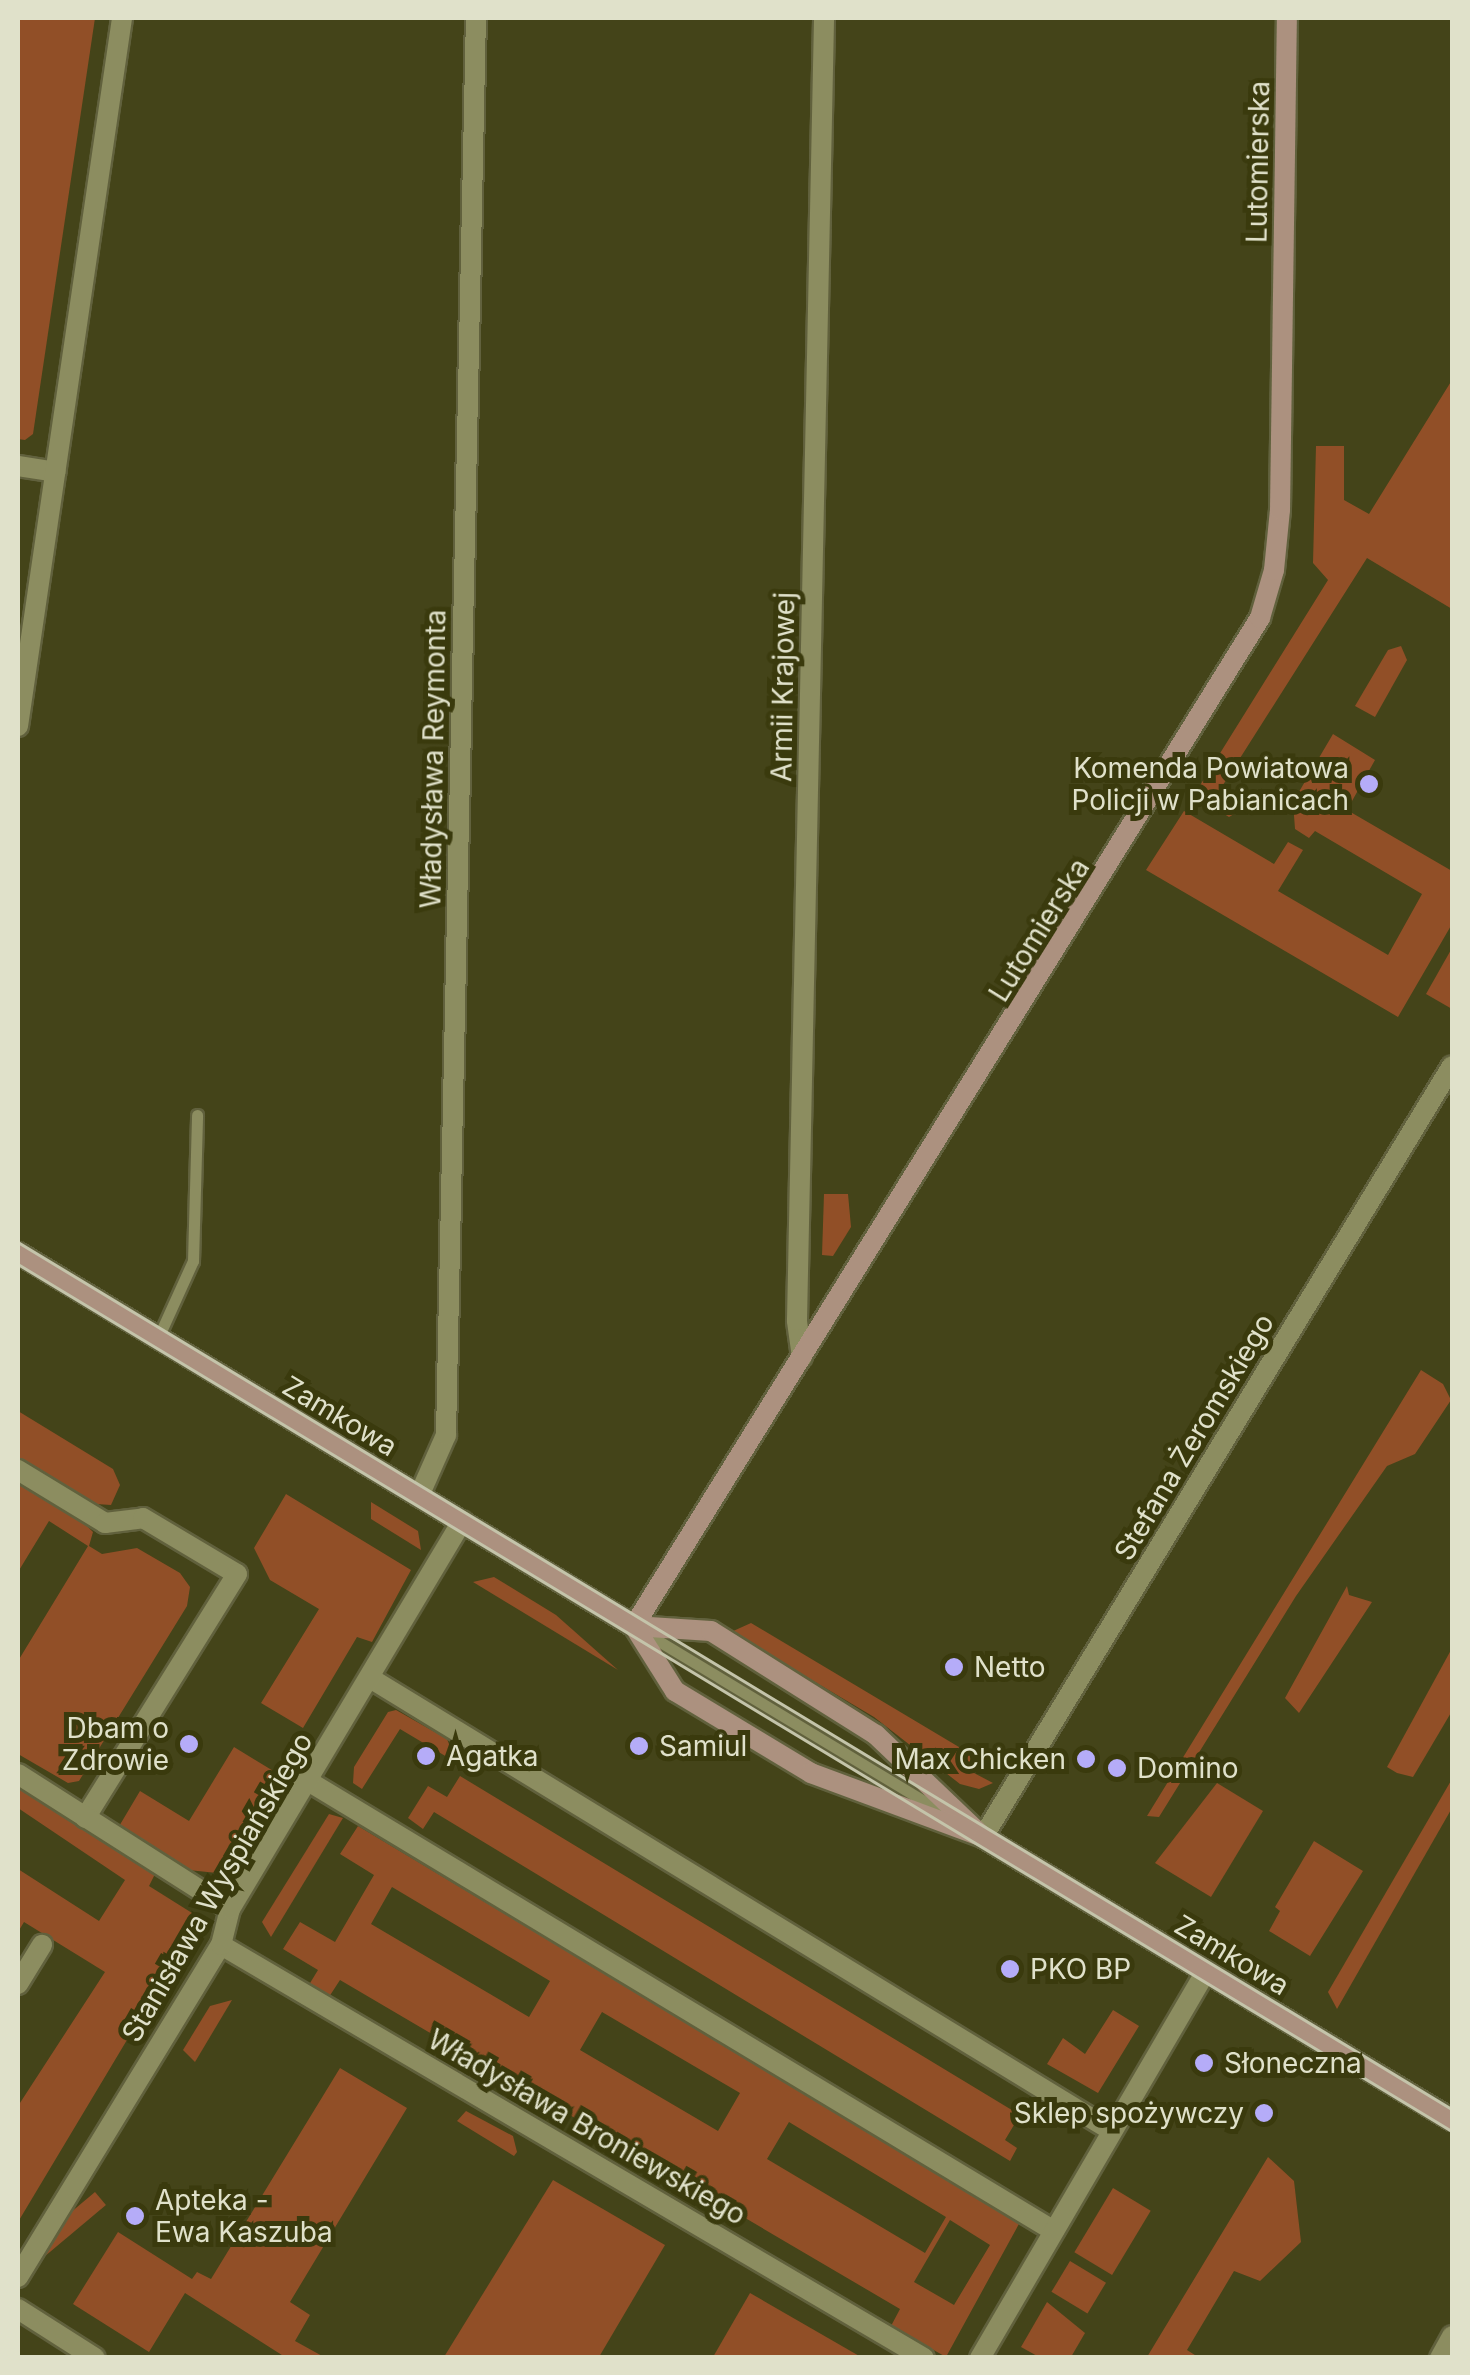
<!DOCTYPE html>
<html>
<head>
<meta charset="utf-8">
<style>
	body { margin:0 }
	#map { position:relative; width:1470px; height:2375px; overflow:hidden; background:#444419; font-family:Inter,sans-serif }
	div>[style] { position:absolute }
	.green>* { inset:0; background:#914f27; transform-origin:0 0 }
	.roads { filter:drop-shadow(2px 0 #61613d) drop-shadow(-2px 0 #61613d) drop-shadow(0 2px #61613d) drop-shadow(0 -2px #61613d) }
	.lane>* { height:11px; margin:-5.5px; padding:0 5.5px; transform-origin:5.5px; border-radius:5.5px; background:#8c8d60 }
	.street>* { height:20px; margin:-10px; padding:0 10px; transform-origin:10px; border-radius:10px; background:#8c8d60 }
	.secondary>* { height:20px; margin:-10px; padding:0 10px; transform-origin:10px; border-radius:10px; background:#ac917f }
	.tram>* { height:2.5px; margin:-1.25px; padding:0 1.25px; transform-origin:1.25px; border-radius:1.25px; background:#c4c4aa }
	.dots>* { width:28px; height:28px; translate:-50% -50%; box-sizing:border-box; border:5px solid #3a3a0d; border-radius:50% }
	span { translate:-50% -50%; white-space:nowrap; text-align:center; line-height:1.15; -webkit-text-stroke:10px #3a3a0d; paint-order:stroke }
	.street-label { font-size:28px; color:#e0e1ca }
	.poi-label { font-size:28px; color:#e0e1ca }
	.right { translate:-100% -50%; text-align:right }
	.left { translate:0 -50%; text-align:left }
	.frame { position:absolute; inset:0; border:20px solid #e0e1ca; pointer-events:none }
</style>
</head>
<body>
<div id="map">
	<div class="green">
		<div style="clip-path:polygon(18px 18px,95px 18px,33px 434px,25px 440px,18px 439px)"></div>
		<div style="clip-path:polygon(1452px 380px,1452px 609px,1367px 558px,1216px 796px,1239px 811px,1229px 817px,1194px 795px,1328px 580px,1313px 563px,1316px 446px,1344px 446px,1344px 500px,1369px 514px)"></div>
		<div style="clip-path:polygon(1401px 646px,1407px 660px,1375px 717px,1355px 706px,1388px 650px)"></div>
		<div style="clip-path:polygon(1333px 734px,1375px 760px,1347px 810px,1452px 871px,1452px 924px,1398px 1017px,1146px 870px,1184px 811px,1274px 864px,1288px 842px,1303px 850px,1278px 891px,1388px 955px,1422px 894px,1315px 831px,1309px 838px,1295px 829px,1293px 802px)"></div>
		<div style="clip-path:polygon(1452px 948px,1452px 1009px,1426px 994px)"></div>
		<div style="clip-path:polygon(824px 1194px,848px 1194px,851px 1227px,833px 1256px,822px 1255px)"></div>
		<div style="clip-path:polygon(1421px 1370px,1443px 1384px,1451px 1400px,1415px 1454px,1387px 1466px,1296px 1596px,1159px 1817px,1147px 1816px)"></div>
		<div style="clip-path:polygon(18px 1411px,113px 1469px,120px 1485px,111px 1505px,96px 1504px,18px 1457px)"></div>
		<div style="clip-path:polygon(18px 1484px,86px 1525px,93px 1532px,89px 1546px,102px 1554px,137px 1548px,180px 1573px,190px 1587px,187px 1606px,79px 1781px,68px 1783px,18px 1754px,18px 1661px,88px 1546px,49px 1521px,18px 1572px)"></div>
		<div style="clip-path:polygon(286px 1494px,411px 1570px,372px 1642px,357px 1637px,303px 1728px,261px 1703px,319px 1609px,270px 1580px,254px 1548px)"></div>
		<div style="clip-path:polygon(371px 1502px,418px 1531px,421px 1550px,371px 1519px)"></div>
		<div style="clip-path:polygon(494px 1577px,556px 1615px,618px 1670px,473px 1582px)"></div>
		<div style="clip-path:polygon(1347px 1586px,1349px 1595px,1372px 1602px,1299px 1713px,1285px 1698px)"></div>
		<div style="clip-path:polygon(751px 1623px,969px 1753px,974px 1773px,993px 1783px,979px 1789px,960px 1784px,874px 1717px,731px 1632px)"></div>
		<div style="clip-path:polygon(1451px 1650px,1452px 1711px,1413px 1777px,1397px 1773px,1387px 1767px)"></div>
		<div style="clip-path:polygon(396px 1710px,447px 1739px,451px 1749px,447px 1757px,400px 1729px,362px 1789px,353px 1783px,354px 1767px,388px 1712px)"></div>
		<div style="clip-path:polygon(234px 1747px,275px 1772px,235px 1838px,242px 1854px,227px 1874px,188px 1870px,118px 1828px,140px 1791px,189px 1821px)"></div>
		<div style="clip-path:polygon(460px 1776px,1020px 2115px,1005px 2140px,1017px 2148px,1010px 2161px,434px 1812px,423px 1829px,408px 1818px,428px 1786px,447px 1797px)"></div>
		<div style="clip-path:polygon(1452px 1779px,1452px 1808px,1337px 2009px,1328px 1992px)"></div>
		<div style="clip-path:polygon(1217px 1783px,1263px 1811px,1211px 1897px,1155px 1863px)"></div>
		<div style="clip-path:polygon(18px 1785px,155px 1874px,149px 1886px,200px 1918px,18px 2222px,18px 2106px,105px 1972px,24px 1922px,18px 1932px,18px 1869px,99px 1921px,125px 1880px,18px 1808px)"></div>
		<div style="clip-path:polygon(329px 1814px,343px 1818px,271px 1937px,262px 1922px)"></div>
		<div style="clip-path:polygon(evenodd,358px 1826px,1020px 2222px,946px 2357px,891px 2326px,900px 2309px,340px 1980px,327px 2000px,307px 1988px,318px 1970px,283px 1949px,300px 1922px,335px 1942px,374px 1875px,340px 1854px,358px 1826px,392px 1887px,550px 1981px,529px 2017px,371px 1924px,392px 1887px,358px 1826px,602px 2012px,740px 2093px,718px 2131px,580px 2050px,602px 2012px,358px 1826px,789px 2122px,946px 2217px,925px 2253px,767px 2159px,789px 2122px,358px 1826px,950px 2220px,990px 2245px,954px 2305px,914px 2282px,950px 2220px)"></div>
		<div style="clip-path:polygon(1314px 1841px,1363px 1871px,1310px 1956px,1269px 1931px,1280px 1911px,1275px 1907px)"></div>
		<div style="clip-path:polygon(232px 2000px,195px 2062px,183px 2050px,210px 2006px)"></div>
		<div style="clip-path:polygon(1113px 2010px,1139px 2026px,1098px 2093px,1047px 2064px,1063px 2038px,1085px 2054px)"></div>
		<div style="clip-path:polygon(340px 2068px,407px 2108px,290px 2302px,310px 2315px,295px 2341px,324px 2357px,285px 2357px,185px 2293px,149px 2352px,73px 2304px,118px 2232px,192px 2279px,197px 2272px,211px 2279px)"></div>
		<div style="clip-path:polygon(466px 2111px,513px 2136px,517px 2152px,514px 2156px,457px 2121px)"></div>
		<div style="clip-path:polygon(1268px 2157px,1294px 2181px,1301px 2242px,1260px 2281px,1234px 2271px,1187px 2350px,1198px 2357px,1147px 2357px)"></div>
		<div style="clip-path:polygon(553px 2180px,665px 2245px,599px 2357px,444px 2357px)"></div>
		<div style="left:1113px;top:2188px;width:44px;height:75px;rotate:31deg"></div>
		<div style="left:95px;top:2192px;width:17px;height:84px;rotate:50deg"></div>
		<div style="left:1070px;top:2261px;width:42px;height:36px;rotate:31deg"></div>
		<div style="clip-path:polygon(750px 2293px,861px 2357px,713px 2357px)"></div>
		<div style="clip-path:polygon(1047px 2302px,1085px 2333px,1071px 2357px,1039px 2357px,1021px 2347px)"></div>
	</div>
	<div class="roads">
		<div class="lane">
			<div style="left:158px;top:1338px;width:85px;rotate:-65.6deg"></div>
			<div style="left:193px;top:1261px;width:146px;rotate:-88.4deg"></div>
			<div style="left:642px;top:1631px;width:356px;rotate:31.1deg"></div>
		</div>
		<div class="street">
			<div style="left:18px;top:466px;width:38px;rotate:9deg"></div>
			<div style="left:18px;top:726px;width:716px;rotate:-81.64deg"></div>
			<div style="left:802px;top:1357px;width:37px;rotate:-98deg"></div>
			<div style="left:797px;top:1320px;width:1302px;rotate:-88.81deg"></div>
			<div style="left:18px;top:1470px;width:102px;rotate:31.3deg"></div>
			<div style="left:105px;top:1523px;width:38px;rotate:-7deg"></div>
			<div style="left:143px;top:1518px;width:109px;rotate:30.8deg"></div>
			<div style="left:237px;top:1574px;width:287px;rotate:121.9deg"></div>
			<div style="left:419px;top:1496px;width:67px;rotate:-66.1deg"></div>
			<div style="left:446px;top:1435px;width:1417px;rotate:-88.79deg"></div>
			<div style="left:370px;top:1678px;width:869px;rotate:31.4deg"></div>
			<div style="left:18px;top:1774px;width:251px;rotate:32.5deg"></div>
			<div style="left:308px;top:1781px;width:871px;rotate:31.1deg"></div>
			<div style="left:983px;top:1837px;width:902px;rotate:-58.69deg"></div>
			<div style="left:221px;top:1945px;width:815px;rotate:30.43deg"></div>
			<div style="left:18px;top:1984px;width:46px;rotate:-58.4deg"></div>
			<div style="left:18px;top:2277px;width:389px;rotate:-58.6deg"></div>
			<div style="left:221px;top:1945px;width:37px;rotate:-76deg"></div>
			<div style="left:230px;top:1909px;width:452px;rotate:-59.1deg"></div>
			<div style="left:18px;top:2309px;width:91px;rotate:32.5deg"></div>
			<div style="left:980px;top:2358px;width:448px;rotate:-59.7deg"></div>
			<div style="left:1440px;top:2358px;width:25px;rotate:-61deg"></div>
		</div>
		<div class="secondary">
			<div style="left:18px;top:1253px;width:720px;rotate:31.2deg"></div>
			<div style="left:634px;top:1626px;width:77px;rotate:3.7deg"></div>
			<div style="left:711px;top:1631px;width:195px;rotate:32.2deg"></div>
			<div style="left:876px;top:1735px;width:148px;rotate:43.6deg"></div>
			<div style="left:634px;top:1626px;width:1187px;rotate:-58.16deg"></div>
			<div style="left:1260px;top:618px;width:50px;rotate:-73.7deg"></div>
			<div style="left:1274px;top:570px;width:60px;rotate:-84.3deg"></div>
			<div style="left:1280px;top:510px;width:492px;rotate:-89.2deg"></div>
			<div style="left:634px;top:1626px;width:77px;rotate:57.8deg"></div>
			<div style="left:675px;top:1691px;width:159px;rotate:31.1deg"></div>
			<div style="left:811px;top:1773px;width:184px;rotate:20.4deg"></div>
			<div style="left:983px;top:1837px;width:548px;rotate:31.11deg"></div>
		</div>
	</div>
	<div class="tram">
		<div style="left:18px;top:1242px;width:1676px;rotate:31.16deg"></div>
		<div style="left:18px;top:1264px;width:1676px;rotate:31.16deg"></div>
	</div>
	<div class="dots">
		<div style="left:1369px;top:784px;background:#b5acf8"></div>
		<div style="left:954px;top:1667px;background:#b5acf8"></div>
		<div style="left:189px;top:1744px;background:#b5acf8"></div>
		<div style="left:639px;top:1746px;background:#b5acf8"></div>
		<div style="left:426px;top:1756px;background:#b5acf8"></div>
		<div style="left:1086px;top:1759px;background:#b5acf8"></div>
		<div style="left:1117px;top:1768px;background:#b5acf8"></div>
		<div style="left:1010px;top:1969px;background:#b5acf8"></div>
		<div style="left:1204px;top:2063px;background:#b5acf8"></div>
		<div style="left:1264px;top:2113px;background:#b5acf8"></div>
		<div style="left:135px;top:2216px;background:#b5acf8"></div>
	</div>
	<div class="street-label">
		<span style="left:1258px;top:162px;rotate:-89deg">Lutomierska</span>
		<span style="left:783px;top:687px;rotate:-89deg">Armii Krajowej</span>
		<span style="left:433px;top:759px;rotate:-89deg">Władysława Reymonta</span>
		<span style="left:1039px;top:930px;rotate:-58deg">Lutomierska</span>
		<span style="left:340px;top:1416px;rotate:31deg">Zamkowa</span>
		<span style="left:1194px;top:1437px;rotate:-59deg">Stefana Żeromskiego</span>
		<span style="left:217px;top:1887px;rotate:-60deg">Stanisława Wyspiańskiego</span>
		<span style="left:1232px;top:1955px;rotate:31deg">Zamkowa</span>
		<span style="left:587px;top:2127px;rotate:30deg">Władysława Broniewskiego</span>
	</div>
	<div class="poi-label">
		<span class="right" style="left:1349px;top:784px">Komenda Powiatowa<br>Policji w Pabianicach</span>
		<span class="left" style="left:974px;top:1667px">Netto</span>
		<span class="right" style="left:169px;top:1744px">Dbam o<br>Zdrowie</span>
		<span class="left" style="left:659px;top:1746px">Samiul</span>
		<span class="left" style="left:446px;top:1756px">Agatka</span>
		<span class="right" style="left:1066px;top:1759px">Max Chicken</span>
		<span class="left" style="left:1137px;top:1768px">Domino</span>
		<span class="left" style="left:1030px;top:1969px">PKO BP</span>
		<span class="left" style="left:1224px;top:2063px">Słoneczna</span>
		<span class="right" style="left:1244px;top:2113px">Sklep spożywczy</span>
		<span class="left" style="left:155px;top:2216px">Apteka -<br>Ewa Kaszuba</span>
	</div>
	<div class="frame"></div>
</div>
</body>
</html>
